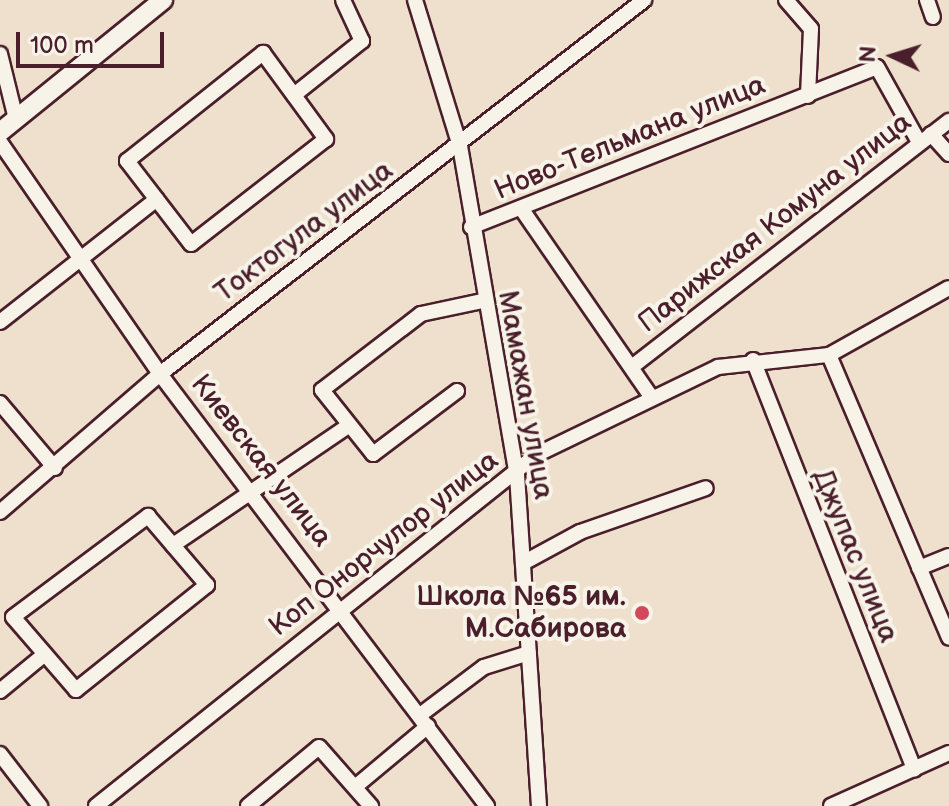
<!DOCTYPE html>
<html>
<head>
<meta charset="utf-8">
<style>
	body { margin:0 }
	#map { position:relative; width:949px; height:806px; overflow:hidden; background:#eee0cc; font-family:"Balsamiq Sans",sans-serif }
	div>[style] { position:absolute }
	.roads { filter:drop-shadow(2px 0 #4a1f2b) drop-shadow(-2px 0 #4a1f2b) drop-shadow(0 2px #4a1f2b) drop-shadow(0 -2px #4a1f2b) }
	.minor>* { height:14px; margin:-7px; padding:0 7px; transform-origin:7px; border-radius:7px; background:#f7f3e8 }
	.major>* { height:18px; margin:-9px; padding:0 9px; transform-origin:9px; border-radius:9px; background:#f7f3e8 }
	.dots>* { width:22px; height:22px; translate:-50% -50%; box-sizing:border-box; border:4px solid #f7f3e8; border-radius:50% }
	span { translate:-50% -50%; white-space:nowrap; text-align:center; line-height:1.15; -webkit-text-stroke:8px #f7f3e8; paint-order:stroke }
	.street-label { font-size:28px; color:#4a1f2b }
	.poi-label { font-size:28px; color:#4a1f2b; font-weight:700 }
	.right { translate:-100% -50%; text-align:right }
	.north { position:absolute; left:853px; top:16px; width:80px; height:80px; -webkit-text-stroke:6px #f7f3e8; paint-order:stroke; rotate:274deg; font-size:22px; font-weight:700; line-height:32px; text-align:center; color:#4a1f2b }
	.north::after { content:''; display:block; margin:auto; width:28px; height:36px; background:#4a1f2b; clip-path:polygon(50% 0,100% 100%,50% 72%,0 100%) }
	.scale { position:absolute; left:16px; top:32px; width:148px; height:36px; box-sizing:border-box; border:4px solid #4a1f2b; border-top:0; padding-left:10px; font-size:24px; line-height:28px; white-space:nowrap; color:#4a1f2b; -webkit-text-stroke:6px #f7f3e8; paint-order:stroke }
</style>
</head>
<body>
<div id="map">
	<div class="roads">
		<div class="minor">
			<div style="left:415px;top:0;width:153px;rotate:72.9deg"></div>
			<div style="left:460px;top:146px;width:334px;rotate:80.2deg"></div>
			<div style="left:517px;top:475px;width:332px;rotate:86.2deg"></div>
			<div style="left:786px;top:0;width:38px;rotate:49deg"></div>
			<div style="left:811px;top:29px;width:67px;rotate:92.6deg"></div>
			<div style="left:927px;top:0;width:18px;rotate:71deg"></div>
			<div style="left:263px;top:53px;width:107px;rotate:53.8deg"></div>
			<div style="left:326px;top:139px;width:171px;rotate:142.1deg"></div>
			<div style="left:191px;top:244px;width:105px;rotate:-127.6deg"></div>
			<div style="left:127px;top:161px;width:174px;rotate:-38.5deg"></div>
			<div style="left:0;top:54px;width:67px;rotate:76.2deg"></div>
			<div style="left:294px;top:95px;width:87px;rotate:-38.5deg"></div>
			<div style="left:362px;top:41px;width:45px;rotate:-114.9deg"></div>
			<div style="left:931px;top:134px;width:27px;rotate:48deg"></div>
			<div style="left:0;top:142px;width:282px;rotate:55.4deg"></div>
			<div style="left:160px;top:374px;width:542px;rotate:52.88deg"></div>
			<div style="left:523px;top:211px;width:224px;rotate:55.4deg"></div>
			<div style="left:471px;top:227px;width:436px;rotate:-21.5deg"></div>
			<div style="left:877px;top:67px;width:86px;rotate:60.8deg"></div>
			<div style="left:0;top:322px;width:199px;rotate:-38.1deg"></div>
			<div style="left:829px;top:355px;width:307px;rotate:67deg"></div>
			<div style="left:753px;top:360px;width:440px;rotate:68.5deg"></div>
			<div style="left:633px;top:366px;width:400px;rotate:-37.8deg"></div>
			<div style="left:457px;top:391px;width:105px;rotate:143.1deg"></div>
			<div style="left:373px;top:454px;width:82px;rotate:-128.6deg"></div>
			<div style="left:322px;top:390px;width:125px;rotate:-37.5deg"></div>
			<div style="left:421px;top:314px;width:62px;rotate:-12deg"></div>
			<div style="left:0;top:403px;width:85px;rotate:49.8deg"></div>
			<div style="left:0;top:512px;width:211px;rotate:-40.8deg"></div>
			<div style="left:160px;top:374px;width:612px;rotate:-37.69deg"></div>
			<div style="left:148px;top:516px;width:91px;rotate:49.5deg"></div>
			<div style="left:207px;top:585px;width:168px;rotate:141.3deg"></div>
			<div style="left:76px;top:690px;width:96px;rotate:-130.8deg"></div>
			<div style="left:13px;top:617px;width:169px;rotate:-36.8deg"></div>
			<div style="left:173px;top:545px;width:208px;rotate:-34.2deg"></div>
			<div style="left:523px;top:563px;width:65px;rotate:-28.5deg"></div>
			<div style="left:580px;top:532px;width:133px;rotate:-19.2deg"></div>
			<div style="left:919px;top:568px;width:32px;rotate:-22deg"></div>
			<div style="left:0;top:691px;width:58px;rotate:-39.4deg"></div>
			<div style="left:420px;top:715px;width:80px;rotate:-36.9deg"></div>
			<div style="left:484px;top:667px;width:47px;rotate:-17.3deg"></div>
			<div style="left:0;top:754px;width:66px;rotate:52.4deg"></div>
			<div style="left:355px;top:787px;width:95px;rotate:-39.9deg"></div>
			<div style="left:96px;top:806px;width:563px;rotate:-38.58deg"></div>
			<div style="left:536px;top:455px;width:202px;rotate:-25.8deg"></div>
			<div style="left:718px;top:367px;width:112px;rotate:-6.2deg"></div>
			<div style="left:829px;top:355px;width:137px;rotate:-29.2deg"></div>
			<div style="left:248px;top:806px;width:92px;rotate:-39.7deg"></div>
			<div style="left:319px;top:747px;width:79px;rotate:48.6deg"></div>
			<div style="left:831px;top:806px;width:129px;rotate:-24.2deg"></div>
		</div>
		<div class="major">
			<div style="left:0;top:132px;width:210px;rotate:-39deg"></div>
		</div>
	</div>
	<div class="dots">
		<div style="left:642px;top:613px;background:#d1495b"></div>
	</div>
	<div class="street-label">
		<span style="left:630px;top:138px;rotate:-22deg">Ново-Тельмана улица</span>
		<span style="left:775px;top:223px;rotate:-38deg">Парижская Комуна улица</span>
		<span style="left:304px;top:232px;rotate:-37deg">Токтогула улица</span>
		<span style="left:525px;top:395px;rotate:80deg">Мамажан улица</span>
		<span style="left:261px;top:461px;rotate:52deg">Киевская улица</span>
		<span style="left:384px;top:544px;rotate:-38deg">Коп Онорчулор улица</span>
		<span style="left:855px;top:556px;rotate:68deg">Джупас улица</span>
	</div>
	<div class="poi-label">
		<span class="right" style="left:626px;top:613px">Школа №65 им.<br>М.Сабирова</span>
	</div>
	<div class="north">N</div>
	<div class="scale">100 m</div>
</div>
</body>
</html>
